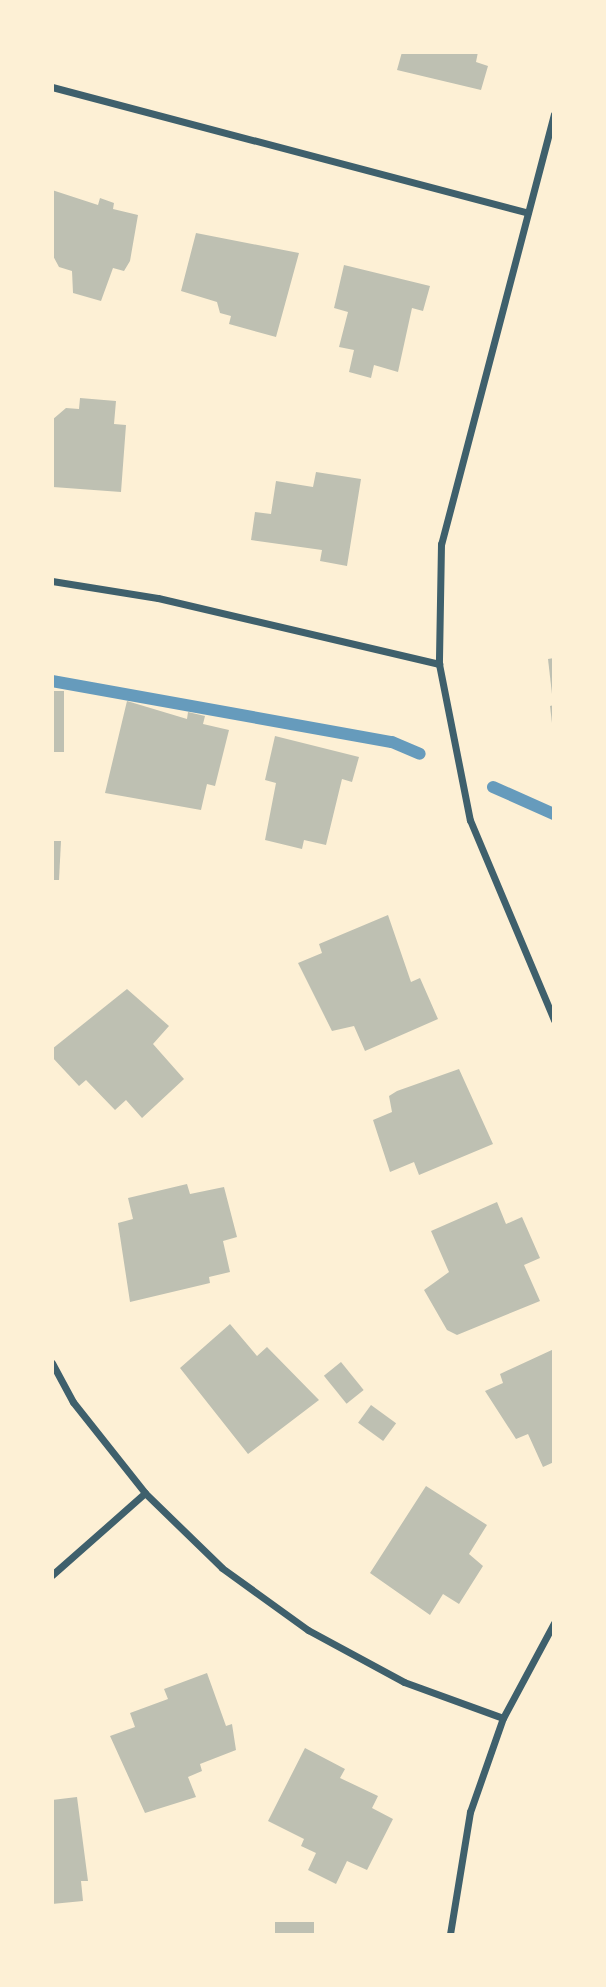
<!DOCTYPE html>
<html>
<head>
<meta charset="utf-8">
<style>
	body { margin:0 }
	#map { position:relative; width:606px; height:1987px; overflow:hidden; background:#fdf0d5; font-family:"IBM Plex Serif",serif }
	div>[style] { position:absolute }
	.stream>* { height:12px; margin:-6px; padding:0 6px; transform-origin:6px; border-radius:6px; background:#669bbc }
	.building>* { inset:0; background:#bec0b2; transform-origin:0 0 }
	.minor>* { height:7px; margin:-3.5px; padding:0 3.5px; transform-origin:3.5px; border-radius:3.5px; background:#3f606c }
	span { translate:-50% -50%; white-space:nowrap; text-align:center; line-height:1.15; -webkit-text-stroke:5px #fdf0d5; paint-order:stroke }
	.frame { position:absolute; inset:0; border:54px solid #fdf0d5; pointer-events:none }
</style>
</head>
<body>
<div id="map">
	<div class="stream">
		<div style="left:52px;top:681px;width:345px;rotate:10.2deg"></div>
		<div style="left:392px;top:742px;width:30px;rotate:23deg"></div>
		<div style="left:493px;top:787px;width:67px;rotate:23.9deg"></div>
	</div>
	<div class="building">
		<div style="clip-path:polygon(402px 52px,478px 52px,476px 62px,488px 66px,481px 90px,397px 70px)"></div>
		<div style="clip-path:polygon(52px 190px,98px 205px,100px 198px,114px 203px,113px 209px,138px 215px,130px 261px,124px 271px,113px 268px,101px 301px,73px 293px,72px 271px,59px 267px,52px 254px)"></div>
		<div style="clip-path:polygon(196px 233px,299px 253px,276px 337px,229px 324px,231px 316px,220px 313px,217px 302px,181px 291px)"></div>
		<div style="clip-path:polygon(344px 265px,430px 286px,423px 311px,412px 308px,398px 372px,374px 365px,371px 378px,349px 372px,354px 350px,339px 347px,348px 312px,334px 308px)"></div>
		<div style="clip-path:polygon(80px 398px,116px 401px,114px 424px,126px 425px,121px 492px,53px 487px,52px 420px,66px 408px,79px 409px)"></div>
		<div style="clip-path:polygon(316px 472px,361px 479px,347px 566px,320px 561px,322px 550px,251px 540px,255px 512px,271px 514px,276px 481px,313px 487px)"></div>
		<div style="clip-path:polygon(554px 658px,554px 694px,552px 694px,548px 659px)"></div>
		<div style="left:52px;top:691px;width:12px;height:61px"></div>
		<div style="clip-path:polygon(127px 701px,187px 719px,188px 712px,205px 716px,203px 724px,229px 730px,215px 786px,207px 784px,201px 810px,105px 793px)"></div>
		<div style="clip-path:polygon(554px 705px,554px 723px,552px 723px,550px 706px)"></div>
		<div style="clip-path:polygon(275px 736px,359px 757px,352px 782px,342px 779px,326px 845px,304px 840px,302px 849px,265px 840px,276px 783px,265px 780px)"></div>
		<div style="clip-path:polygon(52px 841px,61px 841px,59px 880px,52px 880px)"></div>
		<div style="clip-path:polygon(388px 915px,411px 982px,420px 978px,438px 1019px,365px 1051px,354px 1026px,332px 1031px,298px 963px,322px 953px,319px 944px)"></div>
		<div style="clip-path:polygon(127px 989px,169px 1026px,153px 1044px,184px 1079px,142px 1118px,126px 1100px,115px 1110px,86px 1080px,79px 1086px,52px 1057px,52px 1049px)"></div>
		<div style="clip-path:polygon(459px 1069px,493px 1144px,419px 1175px,414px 1162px,390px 1172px,373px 1120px,392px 1112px,389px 1096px,397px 1091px)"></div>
		<div style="clip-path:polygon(187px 1184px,190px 1194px,224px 1187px,237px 1237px,223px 1241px,230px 1272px,209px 1277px,210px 1283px,130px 1302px,118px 1223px,133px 1219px,128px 1198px)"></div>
		<div style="clip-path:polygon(497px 1202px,506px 1224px,522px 1217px,540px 1258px,524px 1265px,540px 1301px,457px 1335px,447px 1330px,424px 1290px,449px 1272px,431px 1231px)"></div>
		<div style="clip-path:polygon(230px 1324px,257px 1356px,267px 1347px,319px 1400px,248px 1454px,180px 1368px)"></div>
		<div style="clip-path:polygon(554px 1349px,554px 1462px,543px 1467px,528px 1434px,516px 1439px,485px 1391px,503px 1383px,500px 1374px)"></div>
		<div style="left:341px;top:1362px;width:36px;height:22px;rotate:51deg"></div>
		<div style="left:371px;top:1405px;width:31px;height:22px;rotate:36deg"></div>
		<div style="clip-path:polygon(426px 1486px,487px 1525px,469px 1554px,483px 1566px,459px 1604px,443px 1594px,430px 1615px,370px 1573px)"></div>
		<div style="clip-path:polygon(207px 1673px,226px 1726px,232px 1724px,236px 1750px,200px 1764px,202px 1771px,188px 1777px,196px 1797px,145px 1813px,110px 1736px,135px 1727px,130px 1713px,168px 1699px,164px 1689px)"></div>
		<div style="clip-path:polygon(305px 1748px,345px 1769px,340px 1778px,378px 1796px,372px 1808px,393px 1819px,367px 1870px,347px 1861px,336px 1884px,308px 1870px,316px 1853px,301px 1846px,304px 1839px,268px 1821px)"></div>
		<div style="clip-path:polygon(77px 1797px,88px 1881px,81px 1881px,83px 1901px,52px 1904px,52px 1800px)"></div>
		<div style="left:275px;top:1922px;width:39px;height:12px"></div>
	</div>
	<div class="minor">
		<div style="left:52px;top:87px;width:492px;rotate:14.8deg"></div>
		<div style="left:554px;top:114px;width:445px;rotate:104.7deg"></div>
		<div style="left:441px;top:544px;width:120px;rotate:91deg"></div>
		<div style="left:439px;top:664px;width:159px;rotate:78.8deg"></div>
		<div style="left:470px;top:820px;width:217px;rotate:67.2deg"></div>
		<div style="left:52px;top:581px;width:107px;rotate:9.1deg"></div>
		<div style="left:158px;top:598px;width:289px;rotate:13.2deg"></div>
		<div style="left:52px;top:1363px;width:44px;rotate:61.7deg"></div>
		<div style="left:73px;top:1402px;width:116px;rotate:51.6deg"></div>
		<div style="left:145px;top:1493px;width:107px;rotate:44.2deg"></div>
		<div style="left:222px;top:1568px;width:106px;rotate:35.8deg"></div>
		<div style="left:308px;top:1630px;width:109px;rotate:28.4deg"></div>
		<div style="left:404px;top:1682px;width:105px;rotate:20deg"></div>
		<div style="left:52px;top:1575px;width:124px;rotate:-41.4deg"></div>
		<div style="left:450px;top:1934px;width:124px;rotate:-80.7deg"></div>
		<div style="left:470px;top:1812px;width:100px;rotate:-70.7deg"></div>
		<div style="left:503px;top:1718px;width:108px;rotate:-61.8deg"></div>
	</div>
	<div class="frame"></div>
</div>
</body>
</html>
